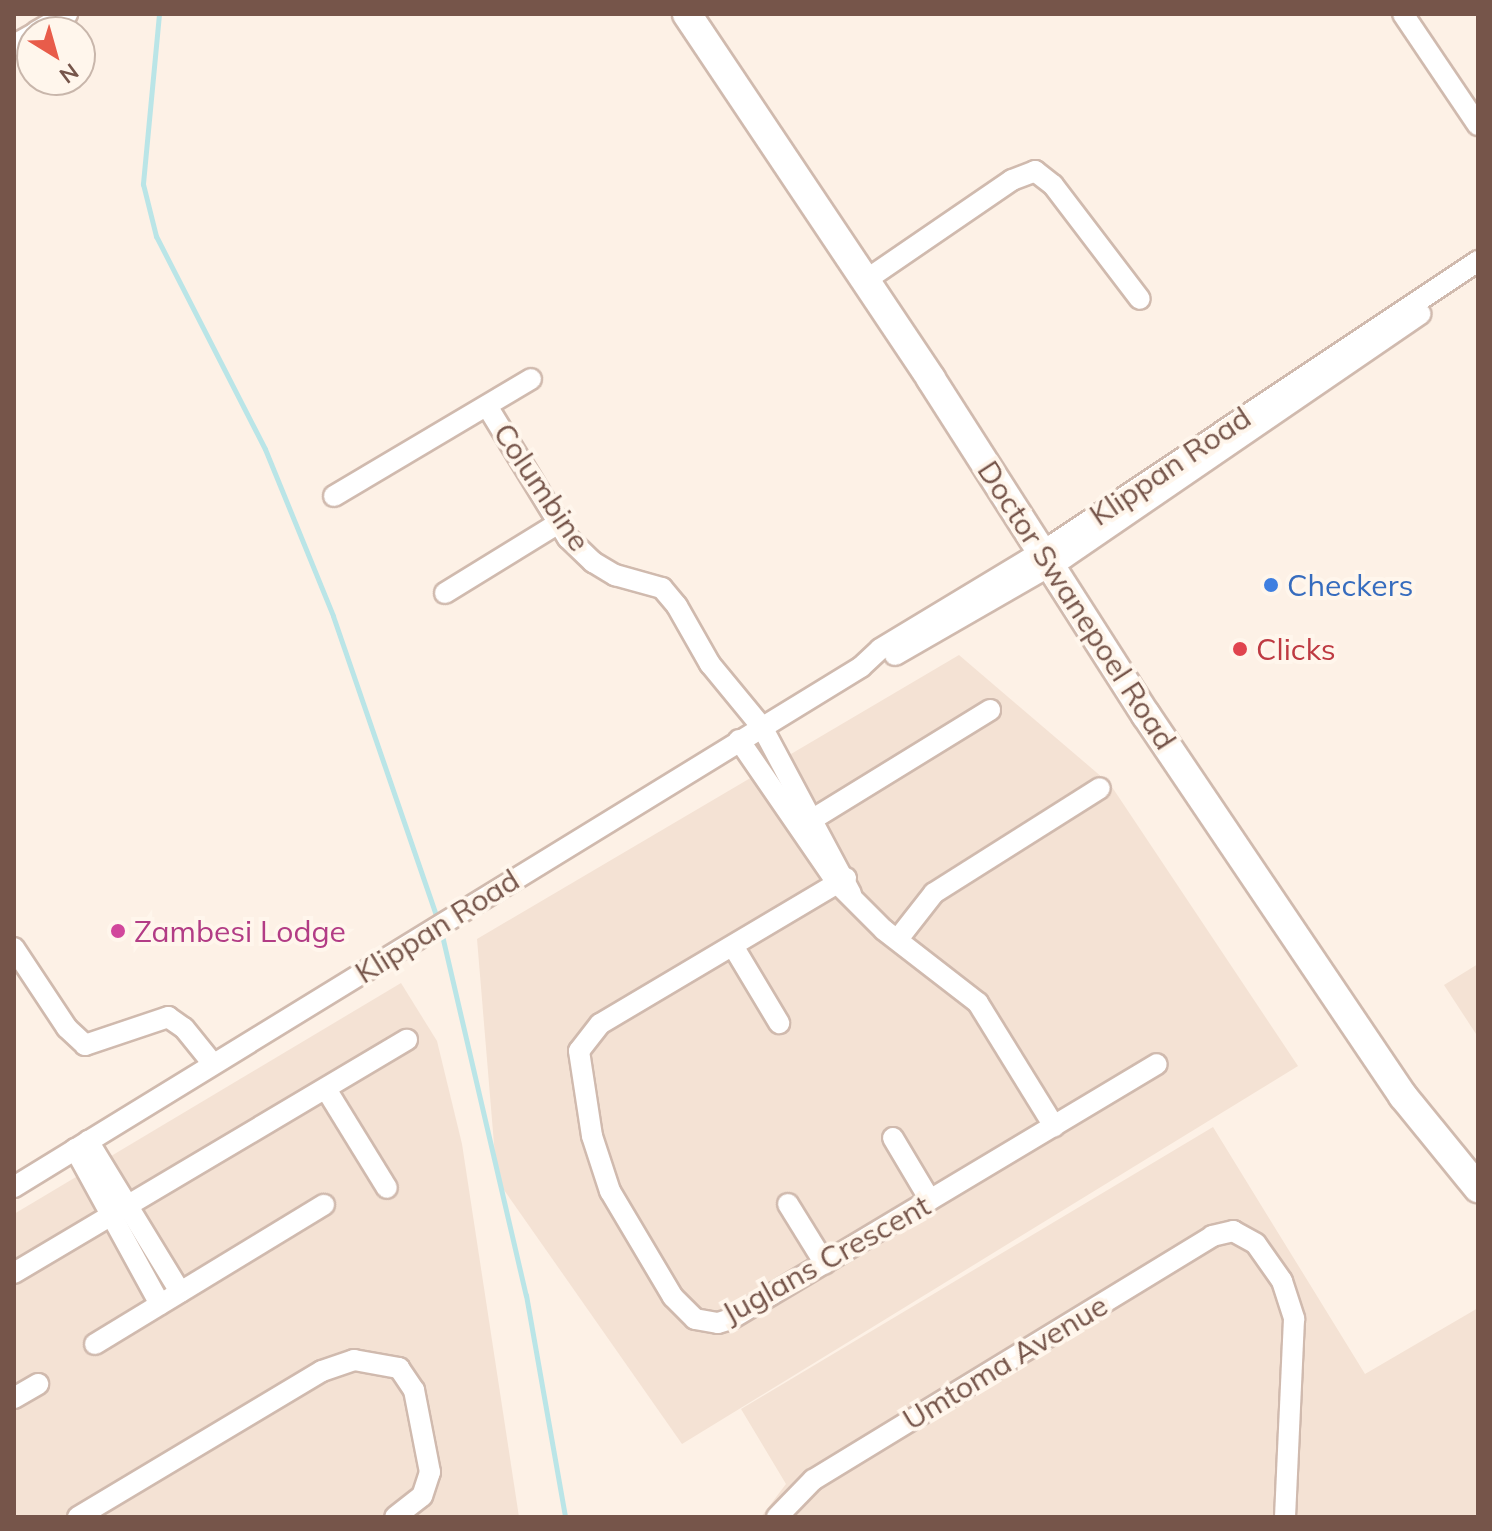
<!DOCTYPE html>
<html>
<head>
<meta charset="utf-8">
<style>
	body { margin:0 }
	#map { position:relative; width:1492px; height:1531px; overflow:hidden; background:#fdf1e6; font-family:Mulish,sans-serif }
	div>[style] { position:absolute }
	.residential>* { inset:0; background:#f4e2d4 }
	.stream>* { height:5px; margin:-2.5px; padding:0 2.5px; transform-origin:2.5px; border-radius:2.5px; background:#bae5e7 }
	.roads { filter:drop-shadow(2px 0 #d0baae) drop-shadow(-2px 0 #d0baae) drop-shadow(0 2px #d0baae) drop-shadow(0 -2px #d0baae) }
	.street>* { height:20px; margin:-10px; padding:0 10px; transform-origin:10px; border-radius:10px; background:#fff }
	.secondary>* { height:28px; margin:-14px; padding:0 14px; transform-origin:14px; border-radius:14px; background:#fff }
	.dots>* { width:22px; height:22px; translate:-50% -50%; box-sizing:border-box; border:4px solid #fff6ec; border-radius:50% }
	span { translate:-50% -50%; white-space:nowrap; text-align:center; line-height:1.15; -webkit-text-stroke:8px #fff6ec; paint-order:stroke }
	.street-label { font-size:30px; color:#76554a }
	.shop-label { font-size:30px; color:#366cbe }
	.left { translate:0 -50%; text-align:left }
	.health-label { font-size:30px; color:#be3a42 }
	.hotel-label { font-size:30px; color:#b23c85 }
	.frame { position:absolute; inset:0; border:16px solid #76554a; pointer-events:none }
	.north { position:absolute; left:16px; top:16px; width:80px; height:80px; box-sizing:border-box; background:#fff6ec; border:2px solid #c8b6ab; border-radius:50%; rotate:143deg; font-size:22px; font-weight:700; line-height:32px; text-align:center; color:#76554a }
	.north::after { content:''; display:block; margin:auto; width:28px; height:36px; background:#e85c4a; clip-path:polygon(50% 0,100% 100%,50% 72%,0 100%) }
</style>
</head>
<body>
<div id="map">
	<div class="residential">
		<div style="clip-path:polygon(959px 655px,1110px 784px,1298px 1066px,682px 1444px,497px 1180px,477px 939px)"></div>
		<div style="clip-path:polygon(1478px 964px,1478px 1037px,1444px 985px)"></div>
		<div style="clip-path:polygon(401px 983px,437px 1041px,462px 1144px,519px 1517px,14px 1517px,14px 1214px)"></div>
		<div style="clip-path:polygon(1213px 1127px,1365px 1374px,1478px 1308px,1478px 1517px,761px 1517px,786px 1484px,741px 1409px)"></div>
	</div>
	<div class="stream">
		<div style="left:159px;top:14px;width:171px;rotate:95.4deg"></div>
		<div style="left:143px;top:184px;width:54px;rotate:76deg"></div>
		<div style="left:156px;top:236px;width:239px;rotate:62.9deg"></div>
		<div style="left:265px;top:449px;width:180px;rotate:67.8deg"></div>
		<div style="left:333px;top:616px;width:323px;rotate:71deg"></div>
		<div style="left:441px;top:931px;width:374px;rotate:76.9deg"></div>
		<div style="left:526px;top:1295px;width:225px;rotate:80deg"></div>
	</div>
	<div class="roads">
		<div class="street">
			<div style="left:1403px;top:14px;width:134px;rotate:56deg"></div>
			<div style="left:36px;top:32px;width:36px;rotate:-30deg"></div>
			<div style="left:14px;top:45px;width:21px;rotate:-29deg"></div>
			<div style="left:866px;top:280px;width:177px;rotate:-34.4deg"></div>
			<div style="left:1012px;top:180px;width:25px;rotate:-21deg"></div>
			<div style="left:1035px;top:171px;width:23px;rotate:38deg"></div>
			<div style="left:1053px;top:185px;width:143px;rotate:52.7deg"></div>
			<div style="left:487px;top:406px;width:155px;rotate:58.5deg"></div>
			<div style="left:568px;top:538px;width:35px;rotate:44deg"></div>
			<div style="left:593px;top:562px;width:26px;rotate:31deg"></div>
			<div style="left:615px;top:575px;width:49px;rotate:15.5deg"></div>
			<div style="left:662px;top:588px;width:23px;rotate:50deg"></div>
			<div style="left:677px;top:606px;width:67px;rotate:60.4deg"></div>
			<div style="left:710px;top:664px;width:82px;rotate:50.5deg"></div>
			<div style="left:762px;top:727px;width:189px;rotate:61.9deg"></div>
			<div style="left:334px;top:496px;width:229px;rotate:-30.7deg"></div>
			<div style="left:445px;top:593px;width:134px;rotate:-31.6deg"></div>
			<div style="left:895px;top:655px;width:195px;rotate:-29.9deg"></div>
			<div style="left:1064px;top:558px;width:432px;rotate:-34.4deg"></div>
			<div style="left:739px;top:740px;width:175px;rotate:55.5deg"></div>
			<div style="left:838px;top:884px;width:65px;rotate:45deg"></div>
			<div style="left:884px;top:930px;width:119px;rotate:37.8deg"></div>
			<div style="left:978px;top:1003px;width:145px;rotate:58.3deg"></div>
			<div style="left:813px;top:819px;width:208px;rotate:-31.6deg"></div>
			<div style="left:846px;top:878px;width:286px;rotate:149.3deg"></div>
			<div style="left:600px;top:1024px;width:34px;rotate:128deg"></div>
			<div style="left:579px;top:1051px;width:86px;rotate:81.3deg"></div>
			<div style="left:592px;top:1136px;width:58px;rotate:71.9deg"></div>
			<div style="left:610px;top:1191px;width:123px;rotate:59.3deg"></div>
			<div style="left:673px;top:1297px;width:31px;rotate:45deg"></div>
			<div style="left:695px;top:1319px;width:23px;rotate:10deg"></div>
			<div style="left:718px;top:1323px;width:14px;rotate:-17deg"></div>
			<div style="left:731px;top:1319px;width:496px;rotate:-30.9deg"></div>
			<div style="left:898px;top:939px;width:58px;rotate:-52deg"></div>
			<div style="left:934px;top:893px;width:196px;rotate:-32.3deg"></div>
			<div style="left:733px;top:946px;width:90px;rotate:59.1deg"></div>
			<div style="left:14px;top:948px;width:96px;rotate:56.5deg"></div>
			<div style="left:67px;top:1028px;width:25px;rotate:43deg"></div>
			<div style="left:85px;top:1045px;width:88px;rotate:-18.6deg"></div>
			<div style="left:168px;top:1017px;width:19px;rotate:35deg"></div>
			<div style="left:184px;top:1028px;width:46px;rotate:51.1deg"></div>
			<div style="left:326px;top:1089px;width:116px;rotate:58.4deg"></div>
			<div style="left:893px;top:1138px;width:72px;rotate:59.2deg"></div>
			<div style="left:88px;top:1141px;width:177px;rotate:58.6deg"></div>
			<div style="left:75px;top:1149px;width:177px;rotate:61.3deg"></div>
			<div style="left:14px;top:1187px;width:994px;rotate:-31.55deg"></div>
			<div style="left:861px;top:667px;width:26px;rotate:-43deg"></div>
			<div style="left:880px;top:649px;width:203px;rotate:-31.1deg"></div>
			<div style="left:1054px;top:544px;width:510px;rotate:-33.72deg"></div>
			<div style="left:788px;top:1204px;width:70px;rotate:58.3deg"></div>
			<div style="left:14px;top:1273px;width:457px;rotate:-30.7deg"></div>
			<div style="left:95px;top:1344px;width:268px;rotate:-31.3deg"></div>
			<div style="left:14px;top:1398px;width:28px;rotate:-30deg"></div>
			<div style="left:78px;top:1517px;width:284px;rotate:-30.9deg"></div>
			<div style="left:322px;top:1371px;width:34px;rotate:-19deg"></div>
			<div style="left:354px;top:1360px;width:46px;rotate:10.1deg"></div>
			<div style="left:399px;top:1368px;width:27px;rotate:56deg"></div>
			<div style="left:414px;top:1390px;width:84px;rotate:79deg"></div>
			<div style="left:430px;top:1472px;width:25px;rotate:108deg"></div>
			<div style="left:422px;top:1496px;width:34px;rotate:142deg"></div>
			<div style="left:777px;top:1517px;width:52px;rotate:-45.8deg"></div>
			<div style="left:813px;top:1480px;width:468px;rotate:-31.4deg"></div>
			<div style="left:1212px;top:1236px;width:22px;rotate:-13deg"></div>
			<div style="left:1233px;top:1231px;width:26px;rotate:29deg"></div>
			<div style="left:1256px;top:1244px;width:45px;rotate:54.9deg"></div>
			<div style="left:1282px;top:1281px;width:40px;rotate:72deg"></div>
			<div style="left:1294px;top:1319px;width:198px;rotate:92.6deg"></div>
		</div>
		<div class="secondary">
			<div style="left:687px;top:14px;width:439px;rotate:56.2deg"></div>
			<div style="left:931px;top:379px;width:399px;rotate:57.4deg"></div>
			<div style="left:1146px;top:715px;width:460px;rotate:56deg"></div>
			<div style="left:1403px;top:1096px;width:119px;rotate:50.8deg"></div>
		</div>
	</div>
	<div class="dots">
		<div style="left:1271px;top:585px;background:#3f7fe0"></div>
		<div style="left:1240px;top:649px;background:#e0444e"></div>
		<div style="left:118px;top:931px;background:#d1479c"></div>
	</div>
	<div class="street-label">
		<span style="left:1170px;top:466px;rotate:-34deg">Klippan Road</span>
		<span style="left:542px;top:487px;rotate:56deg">Columbine</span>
		<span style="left:1077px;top:605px;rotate:57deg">Doctor Swanepoel Road</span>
		<span style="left:437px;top:926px;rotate:-32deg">Klippan Road</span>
		<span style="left:826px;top:1259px;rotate:-29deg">Juglans Crescent</span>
		<span style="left:1005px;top:1362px;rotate:-31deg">Umtoma Avenue</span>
	</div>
	<div class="shop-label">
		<span class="left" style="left:1287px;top:585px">Checkers</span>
	</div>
	<div class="health-label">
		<span class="left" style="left:1256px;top:649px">Clicks</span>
	</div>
	<div class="hotel-label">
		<span class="left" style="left:134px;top:931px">Zambesi Lodge</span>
	</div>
	<div class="frame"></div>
	<div class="north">N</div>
</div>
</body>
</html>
